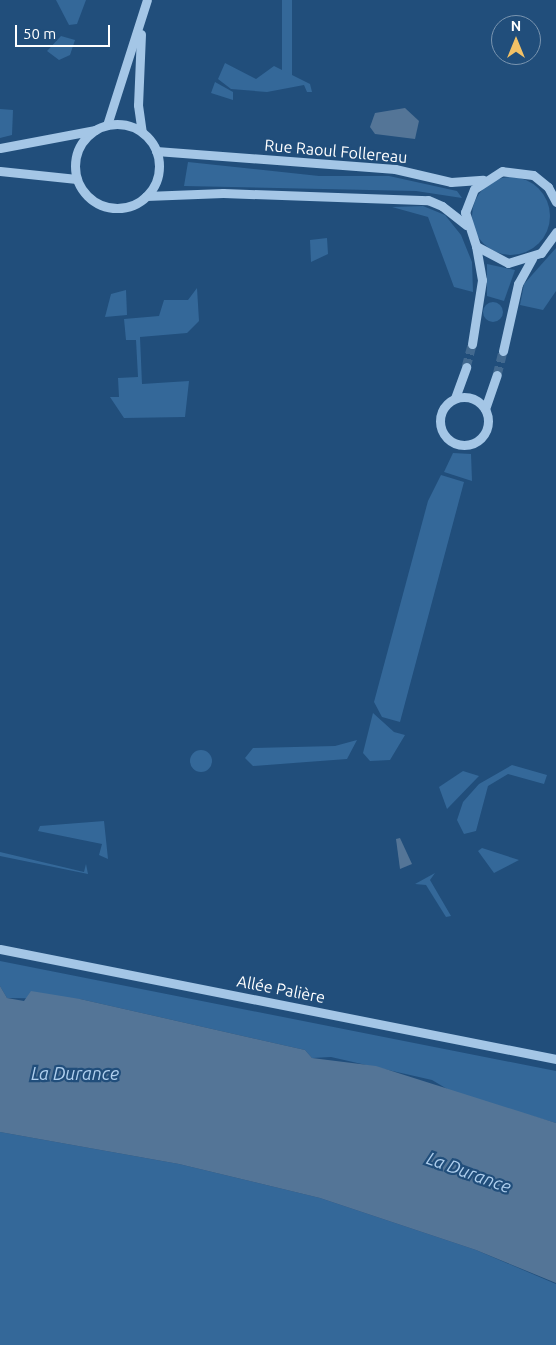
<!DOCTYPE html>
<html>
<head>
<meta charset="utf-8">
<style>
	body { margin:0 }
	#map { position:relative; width:556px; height:1345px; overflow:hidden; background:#214e7b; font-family:Ubuntu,sans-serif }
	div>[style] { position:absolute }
	.green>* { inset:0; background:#346899; transform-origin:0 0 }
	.round { border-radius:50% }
	.water>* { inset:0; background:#547597 }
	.minor-tunnel>* { height:9px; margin-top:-4.5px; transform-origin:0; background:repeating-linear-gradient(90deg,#42698f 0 9px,transparent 0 13.5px) }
	.minor>* { height:9px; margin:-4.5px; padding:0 4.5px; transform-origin:4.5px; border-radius:4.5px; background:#a4c6e6 }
	.minor>.ring { margin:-4.5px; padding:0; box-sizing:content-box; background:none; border:9px solid #a4c6e6; border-radius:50% }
	span { translate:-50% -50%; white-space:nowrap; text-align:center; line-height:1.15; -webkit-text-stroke:4.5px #214e7b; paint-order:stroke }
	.street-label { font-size:16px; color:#fff }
	.water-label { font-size:18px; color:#afcfee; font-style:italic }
	.north { position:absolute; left:491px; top:15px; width:50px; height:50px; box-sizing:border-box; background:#214e7b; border:1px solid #7a95b0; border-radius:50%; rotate:0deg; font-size:14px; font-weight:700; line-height:20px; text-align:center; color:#fff }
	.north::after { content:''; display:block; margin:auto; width:18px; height:22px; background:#f2c166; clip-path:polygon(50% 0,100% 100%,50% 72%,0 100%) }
	.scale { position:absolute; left:15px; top:25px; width:95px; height:22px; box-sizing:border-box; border:2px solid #fff; border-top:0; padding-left:6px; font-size:15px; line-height:18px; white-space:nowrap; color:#fff; -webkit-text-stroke:4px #214e7b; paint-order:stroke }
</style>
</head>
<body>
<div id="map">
	<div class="green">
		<div style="clip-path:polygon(56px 0,86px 0,77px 24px,69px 25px)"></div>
		<div style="left:282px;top:0;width:10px;height:79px"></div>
		<div style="clip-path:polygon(61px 36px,75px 40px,70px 55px,59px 60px,47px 51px)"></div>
		<div style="clip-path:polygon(225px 63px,256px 79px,274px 66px,310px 84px,312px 92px,307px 92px,304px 85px,267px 92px,231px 89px,218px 79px)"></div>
		<div style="clip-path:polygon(215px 82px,233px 92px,233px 100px,211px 93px)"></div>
		<div style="clip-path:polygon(0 109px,13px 110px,12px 135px,0 138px)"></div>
		<div style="clip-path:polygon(188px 162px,319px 176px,389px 176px,457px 191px,462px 198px,416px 191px,184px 186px)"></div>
		<div class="round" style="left:472px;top:177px;width:78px;height:78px"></div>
		<div style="clip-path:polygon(423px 206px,445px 215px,461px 235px,472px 262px,473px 292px,454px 287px,428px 217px,392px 207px)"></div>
		<div style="clip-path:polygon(327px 238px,328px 254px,311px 262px,310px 240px)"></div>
		<div style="clip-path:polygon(556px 248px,556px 291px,543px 310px,520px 305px,524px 284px)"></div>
		<div style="clip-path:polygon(487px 264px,515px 270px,504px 301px,487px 296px)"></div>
		<div style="clip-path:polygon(197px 288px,199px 321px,187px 333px,140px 337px,142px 384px,189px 381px,185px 417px,124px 418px,110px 397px,119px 397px,118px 378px,138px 377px,136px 340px,126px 340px,124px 319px,159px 316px,164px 300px,188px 300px)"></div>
		<div style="clip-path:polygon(126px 290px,127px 315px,105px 317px,111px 294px)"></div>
		<div class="round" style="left:483px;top:302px;width:20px;height:20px"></div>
		<div style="clip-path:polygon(453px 453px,471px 454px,472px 481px,444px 472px)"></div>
		<div style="clip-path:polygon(441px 475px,464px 482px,400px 722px,382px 717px,374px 702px,428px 501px)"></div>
		<div style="clip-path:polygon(373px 713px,394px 732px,405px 735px,390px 760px,370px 761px,363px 753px)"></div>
		<div style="clip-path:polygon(357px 740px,347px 759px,253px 766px,245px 758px,253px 748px,335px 746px)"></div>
		<div class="round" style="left:190px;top:750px;width:22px;height:22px"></div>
		<div style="clip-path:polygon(512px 765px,547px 775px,544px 784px,508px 774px,488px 786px,476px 831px,464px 834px,457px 820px,463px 802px,479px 784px)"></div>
		<div style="clip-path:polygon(463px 771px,479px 776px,447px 809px,439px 787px)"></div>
		<div style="clip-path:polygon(104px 821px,108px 859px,99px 855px,102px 844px,38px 831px,40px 826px)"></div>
		<div style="clip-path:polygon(482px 848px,519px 860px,494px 873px,478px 851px)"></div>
		<div style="clip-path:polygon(0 852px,84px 872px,86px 864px,88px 874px,0 856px)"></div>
		<div style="clip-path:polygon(435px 873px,430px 880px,451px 916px,446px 917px,426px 885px,415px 884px)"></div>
		<div style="clip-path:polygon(0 961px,556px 1071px,556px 1123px,454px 1093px,432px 1080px,331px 1057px,312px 1058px,305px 1050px,80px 999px,7px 998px,0 986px)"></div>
		<div style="clip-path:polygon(0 1132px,179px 1164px,320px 1198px,476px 1250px,556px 1284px,556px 1345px,0 1345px)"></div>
	</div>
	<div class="water">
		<div style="clip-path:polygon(405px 108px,419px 121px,415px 139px,375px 134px,370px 127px,375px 113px)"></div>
		<div style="clip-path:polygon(400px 838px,412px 864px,400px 869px,396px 839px)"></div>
		<div style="clip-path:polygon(0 986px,7px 998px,24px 1001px,31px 991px,80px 999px,305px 1050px,312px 1058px,376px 1066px,556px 1123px,556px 1283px,476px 1250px,320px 1198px,179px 1164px,0 1132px)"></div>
	</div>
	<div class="minor-tunnel">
		<div style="left:466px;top:367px;width:24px;rotate:-75deg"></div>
		<div style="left:497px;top:375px;width:25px;rotate:-76deg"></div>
	</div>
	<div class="minor">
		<div style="left:141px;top:34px;width:71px;rotate:92.4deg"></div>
		<div style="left:138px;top:105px;width:27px;rotate:82deg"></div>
		<div class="ring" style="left:75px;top:124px;width:75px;height:75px"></div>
		<div style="left:107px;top:125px;width:131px;rotate:-72.3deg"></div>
		<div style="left:0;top:148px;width:97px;rotate:-10.7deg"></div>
		<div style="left:156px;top:151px;width:240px;rotate:4.3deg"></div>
		<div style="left:395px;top:169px;width:57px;rotate:13.1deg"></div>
		<div style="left:451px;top:182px;width:32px;rotate:-4deg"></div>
		<div style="left:0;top:171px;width:77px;rotate:5.9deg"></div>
		<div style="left:146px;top:196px;width:77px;rotate:-2.2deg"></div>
		<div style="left:223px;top:193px;width:205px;rotate:2deg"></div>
		<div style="left:428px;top:200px;width:15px;rotate:23deg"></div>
		<div style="left:442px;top:206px;width:31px;rotate:38deg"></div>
		<div style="left:556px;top:202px;width:17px;rotate:-118deg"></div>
		<div style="left:548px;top:187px;width:19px;rotate:-141deg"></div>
		<div style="left:533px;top:175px;width:31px;rotate:-173deg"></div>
		<div style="left:502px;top:171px;width:33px;rotate:147deg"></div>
		<div style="left:474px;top:189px;width:25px;rotate:111deg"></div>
		<div style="left:465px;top:212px;width:36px;rotate:72deg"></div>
		<div style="left:476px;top:246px;width:36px;rotate:28deg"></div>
		<div style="left:508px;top:263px;width:34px;rotate:-17deg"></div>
		<div style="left:541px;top:253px;width:26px;rotate:-54deg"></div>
		<div style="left:472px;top:344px;width:65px;rotate:-81.1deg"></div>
		<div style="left:482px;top:280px;width:34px;rotate:-100deg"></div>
		<div style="left:503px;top:351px;width:69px;rotate:-77.4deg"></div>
		<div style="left:518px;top:284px;width:29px;rotate:-61deg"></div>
		<div class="ring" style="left:440px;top:397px;width:39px;height:39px"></div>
		<div style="left:455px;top:398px;width:33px;rotate:-70deg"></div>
		<div style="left:485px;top:409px;width:36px;rotate:-71deg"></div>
		<div style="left:0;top:949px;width:567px;rotate:11.19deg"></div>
	</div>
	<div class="street-label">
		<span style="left:336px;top:151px;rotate:5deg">Rue Raoul Follereau</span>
		<span style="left:281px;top:989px;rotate:11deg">Allée Palière</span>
	</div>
	<div class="water-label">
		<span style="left:75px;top:1073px">La Durance</span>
		<span style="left:469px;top:1172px;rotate:20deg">La Durance</span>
	</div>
	<div class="north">N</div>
	<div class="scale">50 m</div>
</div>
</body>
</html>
